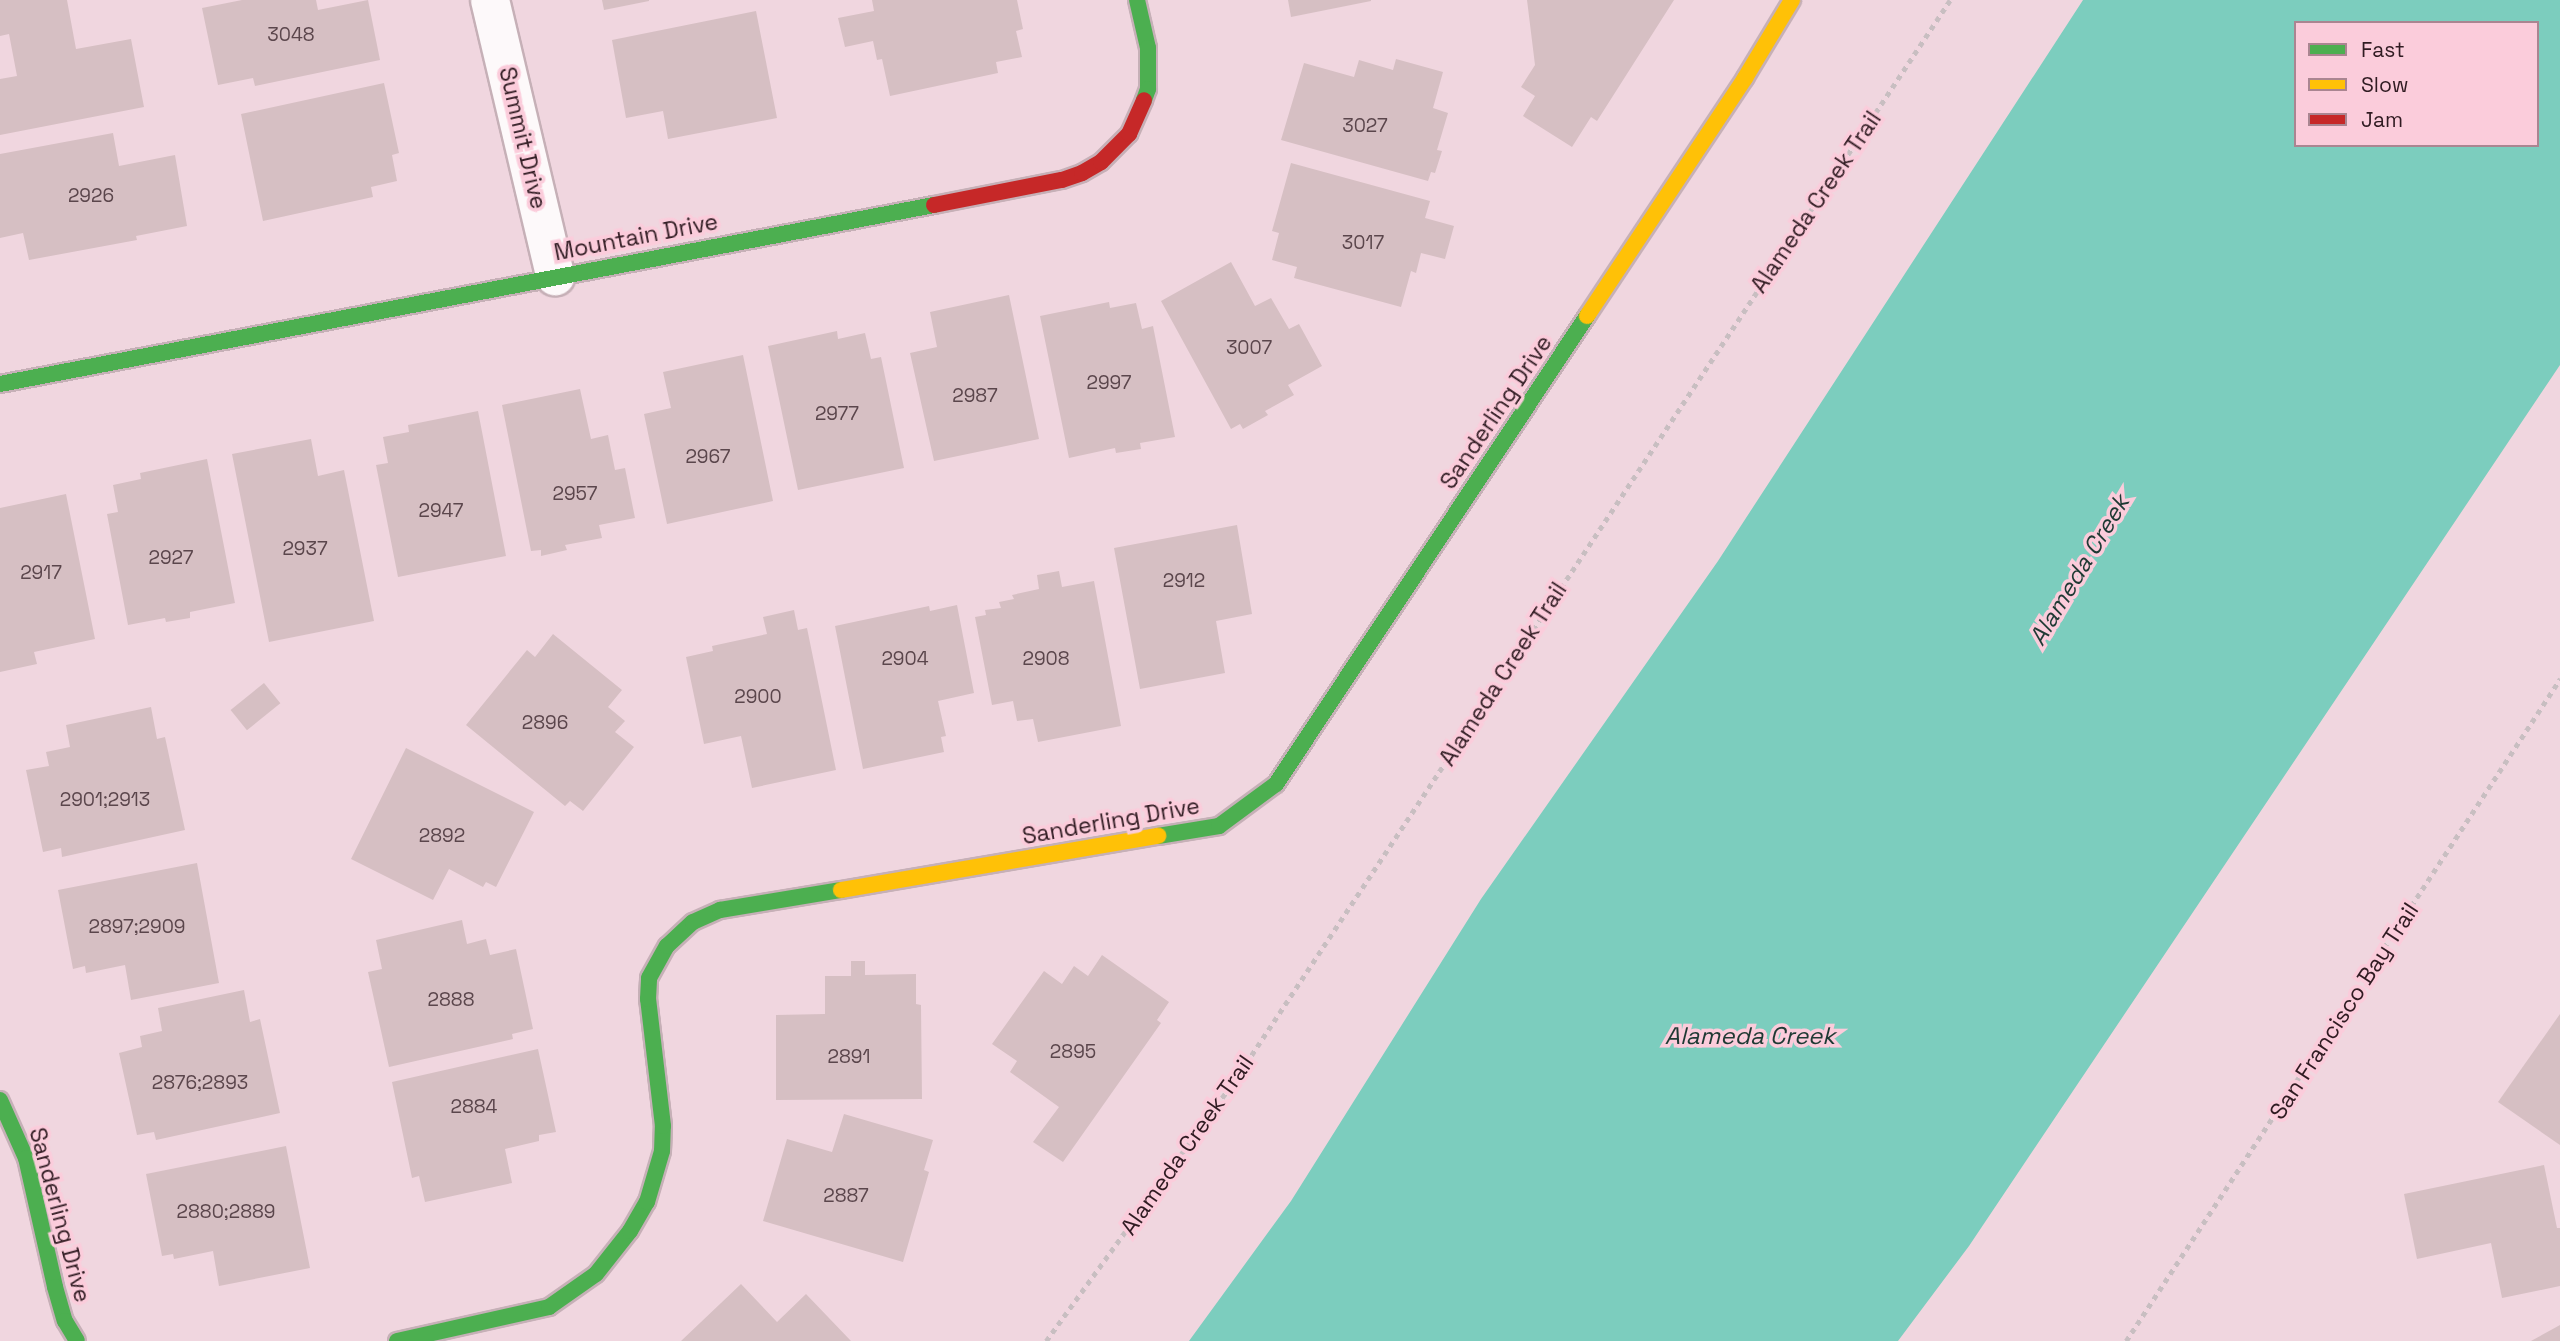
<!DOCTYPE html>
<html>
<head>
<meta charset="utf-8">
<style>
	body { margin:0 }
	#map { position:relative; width:2560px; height:1341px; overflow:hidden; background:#f0d6df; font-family:"Space Grotesk",sans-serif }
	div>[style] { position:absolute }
	.water>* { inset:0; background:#7ccdbe }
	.building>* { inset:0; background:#d6bfc3; transform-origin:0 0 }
	.path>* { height:4.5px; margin-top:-2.25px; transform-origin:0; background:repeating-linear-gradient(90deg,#c8bec1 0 5px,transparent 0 10px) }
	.roads { filter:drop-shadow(2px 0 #c6b0b7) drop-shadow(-2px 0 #c6b0b7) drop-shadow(0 2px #c6b0b7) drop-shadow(0 -2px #c6b0b7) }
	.street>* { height:38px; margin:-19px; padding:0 19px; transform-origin:19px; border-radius:19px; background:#fdf9fa }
	.fast>* { height:16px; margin:-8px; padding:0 8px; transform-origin:8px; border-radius:8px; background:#4caf50 }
	.slow>* { height:16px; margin:-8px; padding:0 8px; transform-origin:8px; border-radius:8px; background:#ffc107 }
	.jam>* { height:16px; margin:-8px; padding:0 8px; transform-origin:8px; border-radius:8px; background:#c62828 }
	span { translate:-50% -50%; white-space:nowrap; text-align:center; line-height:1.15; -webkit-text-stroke:7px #fbccdb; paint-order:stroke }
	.number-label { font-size:19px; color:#5b464c }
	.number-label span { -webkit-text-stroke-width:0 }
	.street-label { font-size:23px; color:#301b22 }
	.water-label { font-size:24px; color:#1e3933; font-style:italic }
	.legend { position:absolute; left:2294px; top:21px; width:245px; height:126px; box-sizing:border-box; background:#fbccdb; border:2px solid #aa8591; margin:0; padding:9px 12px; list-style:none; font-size:21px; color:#301b22 }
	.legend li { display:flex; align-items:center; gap:14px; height:35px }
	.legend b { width:35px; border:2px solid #aa8591 }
</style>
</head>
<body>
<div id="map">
	<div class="water">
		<div style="clip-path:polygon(evenodd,2083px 0,2560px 0,2560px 365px,1969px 1246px,1898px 1341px,1189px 1341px,1291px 1201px,1481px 899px,1718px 561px,2083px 0,2296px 23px,2537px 23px,2537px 145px,2296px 145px,2296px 23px)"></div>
	</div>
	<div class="building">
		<div style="clip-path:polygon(0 0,67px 0,76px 49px,131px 39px,144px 107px,0 135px,0 79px,17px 76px,9px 34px,0 36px)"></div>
		<div style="clip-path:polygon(242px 0,316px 0,318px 10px,368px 0,380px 60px,255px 86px,253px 78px,218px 85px,202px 8px)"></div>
		<div style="clip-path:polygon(602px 0,649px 0,649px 1px,604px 10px)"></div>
		<div style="clip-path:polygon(872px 0,1017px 0,1023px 29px,1016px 31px,1022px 57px,996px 62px,998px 73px,890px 96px,882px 59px,877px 60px,873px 41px,845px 47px,838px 18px,874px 11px)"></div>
		<div style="clip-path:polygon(1288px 0,1371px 0,1371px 1px,1291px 17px)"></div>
		<div style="clip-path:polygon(1527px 0,1674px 0,1597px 121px,1591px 117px,1572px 147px,1523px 116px,1535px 96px,1521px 87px,1535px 65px)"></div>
		<div style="clip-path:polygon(756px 11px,777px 118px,668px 139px,663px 111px,626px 118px,612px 40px)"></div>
		<div style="clip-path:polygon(1396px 59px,1443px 72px,1433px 108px,1448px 113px,1437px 150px,1442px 151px,1435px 173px,1431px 172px,1428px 181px,1281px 140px,1304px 63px,1354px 77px,1359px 60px,1393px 70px)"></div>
		<div style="clip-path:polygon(384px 83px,399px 153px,392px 155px,397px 181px,371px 187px,373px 197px,263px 221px,241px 114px)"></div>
		<div style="clip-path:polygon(113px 133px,119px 166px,175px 155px,187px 226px,136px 236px,137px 240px,29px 260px,23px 233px,0 238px,0 154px)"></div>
		<div style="clip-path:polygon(1291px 163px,1430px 201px,1425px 218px,1454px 226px,1445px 259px,1421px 253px,1416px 273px,1411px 271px,1401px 307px,1294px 278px,1297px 267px,1272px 260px,1279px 233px,1272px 231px)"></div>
		<div style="clip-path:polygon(1231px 262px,1255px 306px,1271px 298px,1289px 329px,1299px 324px,1322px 366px,1288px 385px,1294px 395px,1265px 411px,1268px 415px,1243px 429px,1240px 424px,1231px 429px,1161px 301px)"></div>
		<div style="clip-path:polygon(1009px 295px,1039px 439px,934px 461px,910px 353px,937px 347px,930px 312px)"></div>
		<div style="clip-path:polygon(1109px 302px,1110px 308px,1136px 303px,1142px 329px,1153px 326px,1175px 437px,1140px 443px,1141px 449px,1116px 453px,1115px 448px,1069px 458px,1040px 316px)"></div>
		<div style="clip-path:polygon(837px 331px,838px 339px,865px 333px,871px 359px,881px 357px,904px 468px,798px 490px,768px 346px)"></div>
		<div style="clip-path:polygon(743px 355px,773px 501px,667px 524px,644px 414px,671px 408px,663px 372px)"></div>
		<div style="clip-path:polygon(580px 389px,591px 439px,608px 435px,615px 470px,625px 468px,635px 518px,599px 525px,602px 538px,565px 545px,567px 550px,541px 556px,541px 550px,531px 551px,502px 405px)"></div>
		<div style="clip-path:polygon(478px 411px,506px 556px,398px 577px,376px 465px,388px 463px,383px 437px,409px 432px,408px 425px)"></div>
		<div style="clip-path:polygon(311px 439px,318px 476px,344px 470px,374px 621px,269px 642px,232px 454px)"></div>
		<div style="clip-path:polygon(207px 459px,235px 603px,190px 612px,190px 618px,166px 622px,165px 618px,128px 625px,107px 514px,118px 512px,113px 485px,141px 479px,140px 473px)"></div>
		<div style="clip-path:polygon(66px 494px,95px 639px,34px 652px,37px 664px,0 672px,0 508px)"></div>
		<div style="clip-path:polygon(1237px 525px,1252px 614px,1216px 621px,1225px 673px,1140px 689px,1114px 548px)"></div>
		<div style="clip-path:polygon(1059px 571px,1062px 587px,1094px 581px,1121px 726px,1038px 742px,1033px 719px,1017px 721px,1013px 701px,992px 705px,975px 617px,986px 615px,985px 610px,1001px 608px,999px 602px,1014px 599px,1012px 595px,1039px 589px,1037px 575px)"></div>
		<div style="clip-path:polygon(957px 605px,974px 693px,938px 701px,946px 736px,941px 737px,944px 752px,863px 769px,835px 626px,929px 606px,930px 611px)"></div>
		<div style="clip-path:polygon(794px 610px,798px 630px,807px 628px,836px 770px,752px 788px,741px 736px,704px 744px,686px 657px,713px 651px,712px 646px,767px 634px,763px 617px)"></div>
		<div style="clip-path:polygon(553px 634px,622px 690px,608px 707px,625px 721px,615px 732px,634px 747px,583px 811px,570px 801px,565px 806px,466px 725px,527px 650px,535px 657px)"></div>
		<div style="left:264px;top:683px;width:26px;height:43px;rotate:51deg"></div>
		<div style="clip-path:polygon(151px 707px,157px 739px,165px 737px,185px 830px,62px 857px,61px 848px,43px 852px,26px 770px,49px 766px,46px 752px,70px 747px,66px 725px)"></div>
		<div style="clip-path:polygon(406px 748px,534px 812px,496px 887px,486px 882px,483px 887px,449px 869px,433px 900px,351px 859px)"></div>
		<div style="clip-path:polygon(197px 863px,219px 983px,131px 1000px,125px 965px,86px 973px,85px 966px,73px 969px,58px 890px)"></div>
		<div style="clip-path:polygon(462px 920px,467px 944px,486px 939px,490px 955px,516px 949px,533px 1029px,512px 1034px,513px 1039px,389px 1067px,368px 972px,382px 969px,376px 940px)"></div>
		<div style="clip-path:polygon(1102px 955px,1169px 1002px,1157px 1020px,1161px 1023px,1063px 1162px,1033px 1142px,1059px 1107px,1010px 1072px,1017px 1061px,992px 1044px,1044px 971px,1062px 984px,1074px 966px,1088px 976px)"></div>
		<div style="clip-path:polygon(851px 961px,865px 961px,865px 975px,916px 974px,916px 1004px,921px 1005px,922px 1099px,776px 1100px,776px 1015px,825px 1014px,825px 976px,851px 976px)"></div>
		<div style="clip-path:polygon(244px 990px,250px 1022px,260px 1019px,280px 1113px,156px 1140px,154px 1132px,137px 1135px,119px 1053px,142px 1047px,140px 1036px,162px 1031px,158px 1008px)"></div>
		<div style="clip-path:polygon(2560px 1014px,2560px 1145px,2498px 1102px)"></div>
		<div style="clip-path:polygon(538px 1049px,556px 1132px,539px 1135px,539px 1141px,505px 1149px,512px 1183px,425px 1202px,419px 1176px,412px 1178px,392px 1082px)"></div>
		<div style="clip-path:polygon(844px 1114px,933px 1140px,924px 1170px,929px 1172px,903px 1262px,763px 1221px,787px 1139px,832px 1152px)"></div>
		<div style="clip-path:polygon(286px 1146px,310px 1268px,219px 1286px,213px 1251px,174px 1259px,173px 1254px,162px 1256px,146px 1174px)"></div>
		<div style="clip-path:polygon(2544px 1165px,2557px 1228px,2560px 1228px,2560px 1286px,2502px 1298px,2491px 1243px,2417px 1259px,2404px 1194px)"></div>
		<div style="clip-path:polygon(741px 1284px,777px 1322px,806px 1294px,851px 1341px,681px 1341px)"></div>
		<div style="clip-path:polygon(2560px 1325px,2560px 1341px,2531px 1341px)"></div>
	</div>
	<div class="path">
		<div style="left:1046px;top:1341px;width:322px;rotate:-54.1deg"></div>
		<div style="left:1235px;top:1080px;width:1295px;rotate:-56.49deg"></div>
		<div style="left:2126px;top:1341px;width:792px;rotate:-56.75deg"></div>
	</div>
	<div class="roads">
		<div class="street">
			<div style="left:490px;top:0;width:284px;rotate:76.7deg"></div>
		</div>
		<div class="fast">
			<div style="left:1137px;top:0;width:49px;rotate:77.1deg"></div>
			<div style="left:1148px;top:48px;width:41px;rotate:90deg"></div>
			<div style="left:1148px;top:89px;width:12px;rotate:110deg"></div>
			<div style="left:0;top:384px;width:951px;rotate:-10.85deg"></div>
			<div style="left:1158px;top:836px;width:62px;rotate:-9.3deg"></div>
			<div style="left:1219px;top:826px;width:71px;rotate:-36.4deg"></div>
			<div style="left:1276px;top:784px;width:562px;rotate:-56.39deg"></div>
			<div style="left:0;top:1100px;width:64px;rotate:65.9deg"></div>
			<div style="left:26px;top:1158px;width:132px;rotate:77.3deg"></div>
			<div style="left:55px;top:1287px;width:35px;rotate:74deg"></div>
			<div style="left:65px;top:1321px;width:23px;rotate:59deg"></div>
			<div style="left:397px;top:1341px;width:156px;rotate:-12.6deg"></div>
			<div style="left:549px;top:1307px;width:57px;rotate:-35.1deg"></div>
			<div style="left:596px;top:1274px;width:55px;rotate:-51.7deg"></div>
			<div style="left:630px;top:1231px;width:34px;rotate:-60deg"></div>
			<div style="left:647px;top:1202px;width:53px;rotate:-73.6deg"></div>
			<div style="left:662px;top:1151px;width:25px;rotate:-88deg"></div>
			<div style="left:663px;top:1126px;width:128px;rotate:-96.7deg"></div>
			<div style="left:648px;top:999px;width:21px;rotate:-87deg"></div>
			<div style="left:649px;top:978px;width:37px;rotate:-61deg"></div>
			<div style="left:667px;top:946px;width:35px;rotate:-43deg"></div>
			<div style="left:693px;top:922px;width:30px;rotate:-24deg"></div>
			<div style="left:720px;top:910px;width:123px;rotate:-9.4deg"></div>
		</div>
		<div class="slow">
			<div style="left:1587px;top:316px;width:286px;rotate:-56.4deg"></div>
			<div style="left:1745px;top:78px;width:91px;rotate:-58.9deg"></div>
			<div style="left:841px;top:890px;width:322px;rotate:-9.7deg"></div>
		</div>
		<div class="jam">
			<div style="left:934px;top:205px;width:130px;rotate:-11.1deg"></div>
			<div style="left:1062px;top:180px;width:21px;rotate:-19deg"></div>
			<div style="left:1082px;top:173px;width:22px;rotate:-30deg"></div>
			<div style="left:1101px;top:162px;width:40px;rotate:-45deg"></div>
			<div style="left:1129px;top:134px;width:37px;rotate:-66deg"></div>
		</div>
	</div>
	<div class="number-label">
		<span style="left:291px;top:35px">3048</span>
		<span style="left:1365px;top:126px">3027</span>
		<span style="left:91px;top:196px">2926</span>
		<span style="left:1363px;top:243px">3017</span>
		<span style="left:1249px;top:348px">3007</span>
		<span style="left:1109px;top:383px">2997</span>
		<span style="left:975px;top:396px">2987</span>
		<span style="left:837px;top:414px">2977</span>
		<span style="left:708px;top:457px">2967</span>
		<span style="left:575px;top:494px">2957</span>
		<span style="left:441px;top:511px">2947</span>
		<span style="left:305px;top:549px">2937</span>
		<span style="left:171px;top:558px">2927</span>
		<span style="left:41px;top:573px">2917</span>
		<span style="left:1184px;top:581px">2912</span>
		<span style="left:905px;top:659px">2904</span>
		<span style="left:1046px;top:659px">2908</span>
		<span style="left:758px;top:697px">2900</span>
		<span style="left:545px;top:723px">2896</span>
		<span style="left:105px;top:800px">2901;2913</span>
		<span style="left:442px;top:836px">2892</span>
		<span style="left:137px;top:927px">2897;2909</span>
		<span style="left:451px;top:1000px">2888</span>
		<span style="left:1073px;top:1052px">2895</span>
		<span style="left:849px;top:1057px">2891</span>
		<span style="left:200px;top:1083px">2876;2893</span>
		<span style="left:474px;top:1107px">2884</span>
		<span style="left:846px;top:1196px">2887</span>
		<span style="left:226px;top:1212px">2880;2889</span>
	</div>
	<div class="street-label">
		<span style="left:523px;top:138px;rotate:77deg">Summit Drive</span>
		<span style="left:1816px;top:202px;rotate:-56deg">Alameda Creek Trail</span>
		<span style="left:636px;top:237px;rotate:-11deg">Mountain Drive</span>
		<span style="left:1496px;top:412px;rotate:-56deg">Sanderling Drive</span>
		<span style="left:1503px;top:674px;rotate:-57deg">Alameda Creek Trail</span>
		<span style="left:1111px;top:821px;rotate:-10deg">Sanderling Drive</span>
		<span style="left:2344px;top:1011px;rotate:-57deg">San Francisco Bay Trail</span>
		<span style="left:1187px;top:1145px;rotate:-55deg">Alameda Creek Trail</span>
		<span style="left:60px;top:1215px;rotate:75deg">Sanderling Drive</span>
	</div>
	<div class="water-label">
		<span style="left:2079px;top:570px;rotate:-59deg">Alameda Creek</span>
		<span style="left:1750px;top:1036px">Alameda Creek</span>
	</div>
	<ul class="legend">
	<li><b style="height:9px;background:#4caf50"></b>Fast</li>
	<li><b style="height:9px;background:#ffc107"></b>Slow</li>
	<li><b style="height:9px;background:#c62828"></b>Jam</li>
	</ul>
</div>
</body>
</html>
